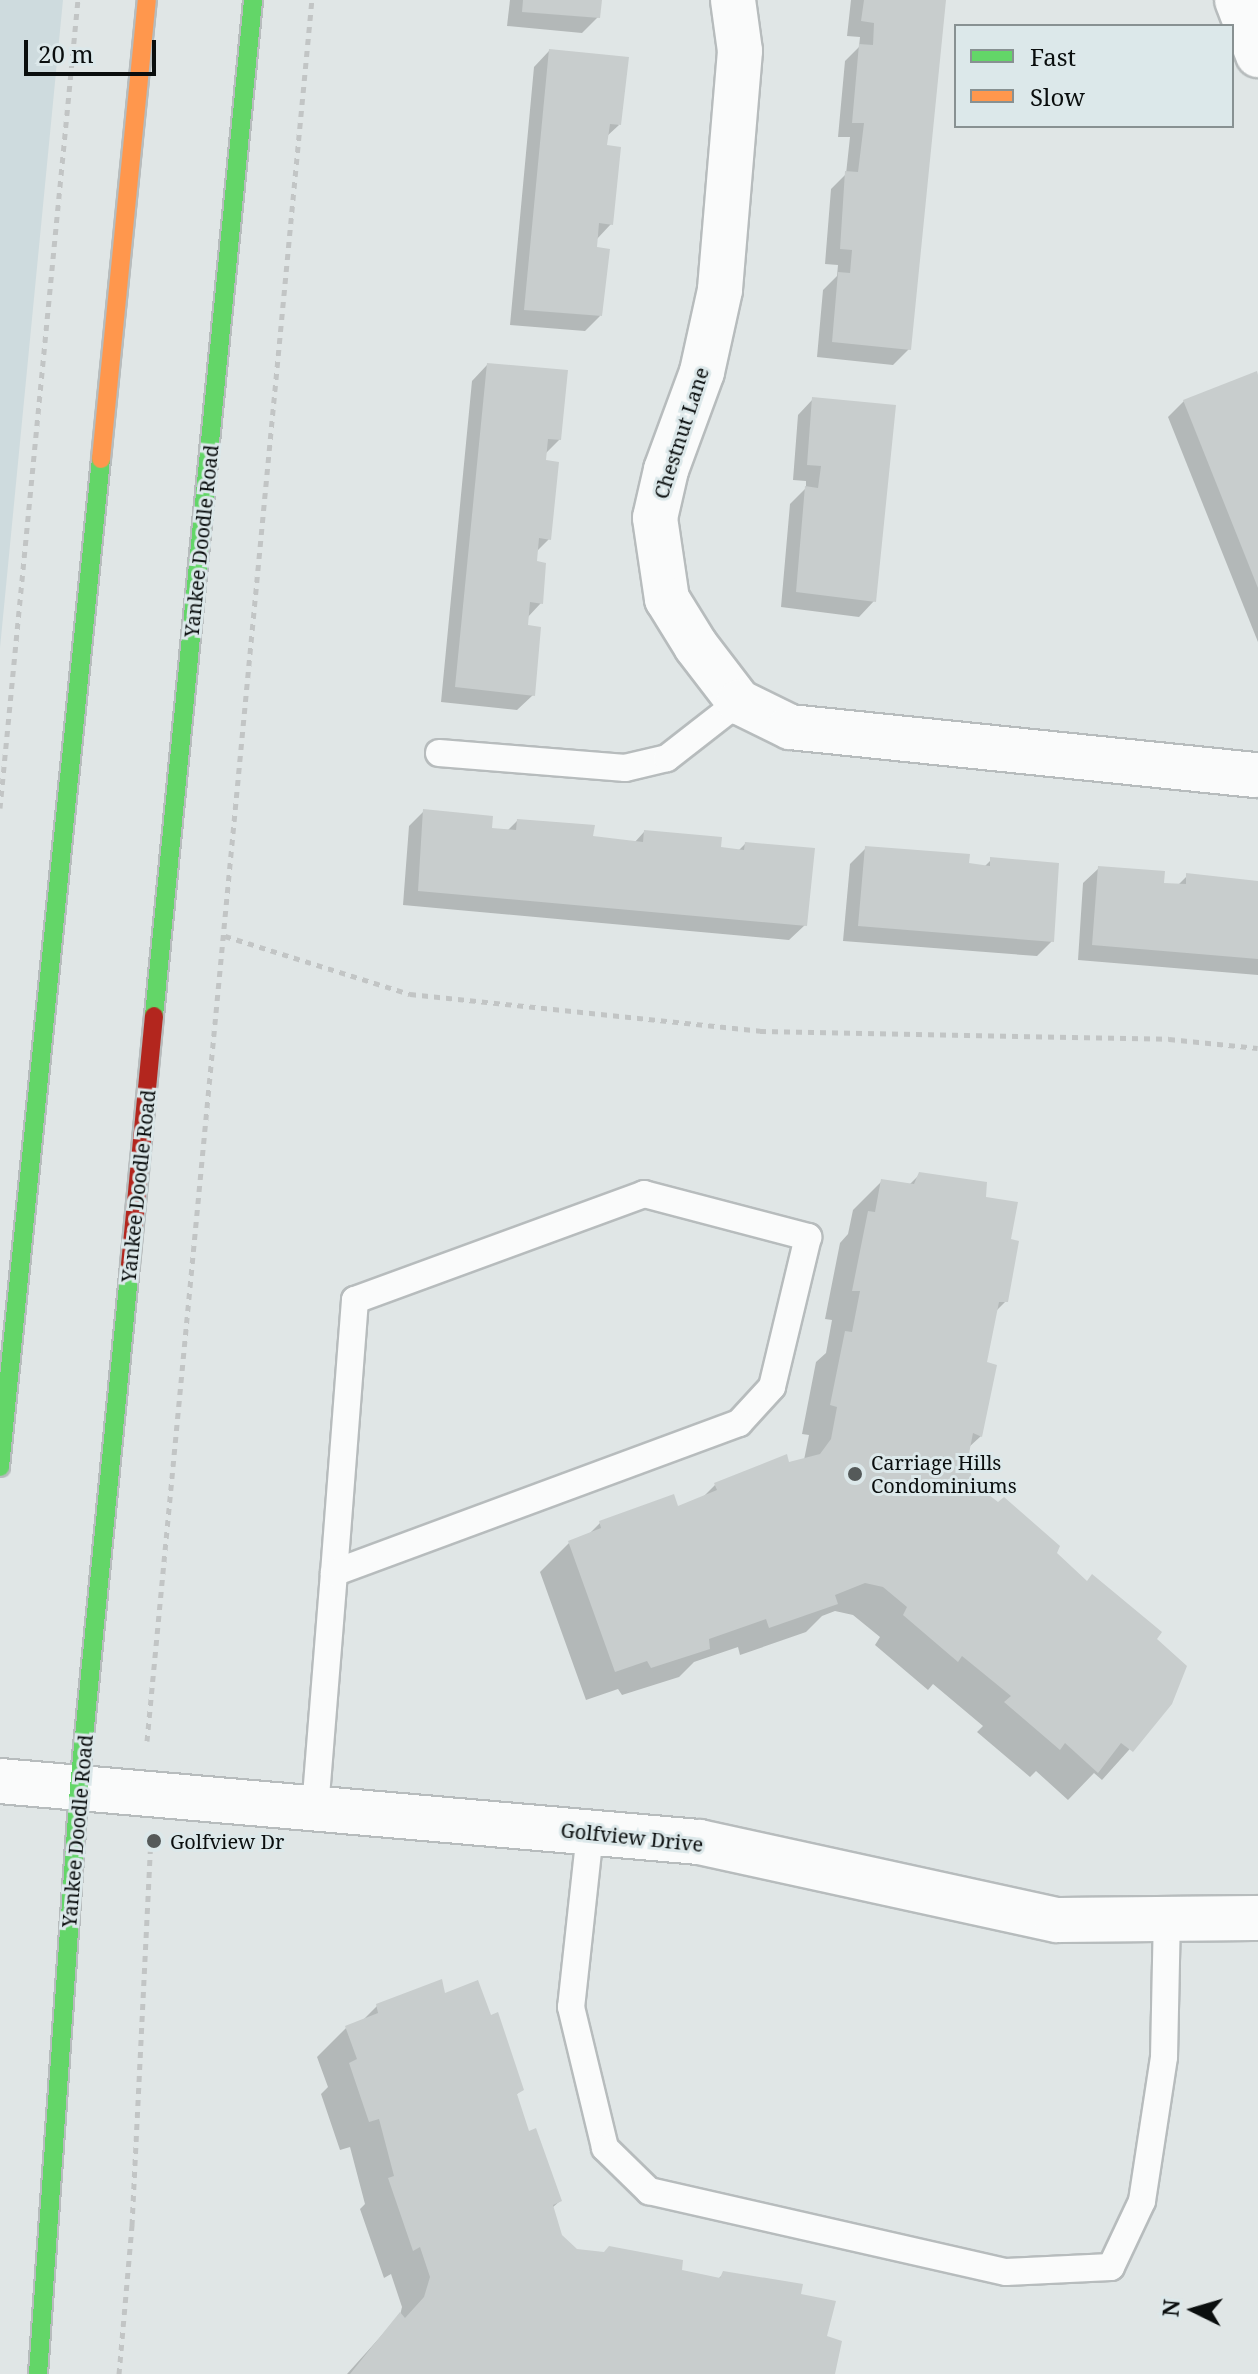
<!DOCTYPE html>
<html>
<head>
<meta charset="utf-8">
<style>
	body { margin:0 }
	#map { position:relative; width:1258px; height:2374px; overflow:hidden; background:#e0e6e6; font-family:"Noto Serif",serif }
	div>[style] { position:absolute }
	.built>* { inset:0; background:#cedbde }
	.shadow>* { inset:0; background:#0003 }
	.building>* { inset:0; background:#c8cdcd }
	.path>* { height:5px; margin-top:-2.5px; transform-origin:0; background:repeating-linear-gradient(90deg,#c2c5c5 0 6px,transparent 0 12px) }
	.roads { filter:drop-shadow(2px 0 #b7bcbd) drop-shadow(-2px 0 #b7bcbd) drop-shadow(0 2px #b7bcbd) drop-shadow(0 -2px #b7bcbd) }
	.lane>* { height:26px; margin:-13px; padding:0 13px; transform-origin:13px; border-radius:13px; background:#fafbfb }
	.street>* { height:44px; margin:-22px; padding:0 22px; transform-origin:22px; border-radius:22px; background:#fafbfb }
	.fast>* { height:18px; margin:-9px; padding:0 9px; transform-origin:9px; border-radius:9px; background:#63d668 }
	.slow>* { height:18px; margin:-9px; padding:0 9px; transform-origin:9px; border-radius:9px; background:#ff974d }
	.jam>* { height:18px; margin:-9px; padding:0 9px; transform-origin:9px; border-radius:9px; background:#b3261e }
	.dots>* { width:22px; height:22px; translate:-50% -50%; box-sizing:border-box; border:4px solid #dce8ea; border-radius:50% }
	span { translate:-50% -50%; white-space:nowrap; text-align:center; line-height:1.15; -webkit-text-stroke:6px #dce8ea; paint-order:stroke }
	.street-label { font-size:20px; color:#0a0e0e }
	.poi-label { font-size:20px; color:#0a0e0e }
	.left { translate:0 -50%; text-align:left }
	.legend { position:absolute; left:954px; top:24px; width:280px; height:104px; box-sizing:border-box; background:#dce8ea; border:2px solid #889192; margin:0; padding:10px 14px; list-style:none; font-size:24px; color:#0a0e0e }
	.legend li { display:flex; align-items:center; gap:16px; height:40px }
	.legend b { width:40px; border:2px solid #889192 }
	.north { position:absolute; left:1154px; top:2270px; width:80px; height:80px; -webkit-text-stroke:6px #dce8ea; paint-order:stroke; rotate:275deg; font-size:22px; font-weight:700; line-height:32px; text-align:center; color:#0a0e0e }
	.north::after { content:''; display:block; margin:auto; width:28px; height:36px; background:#0a0e0e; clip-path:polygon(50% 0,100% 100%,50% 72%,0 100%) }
	.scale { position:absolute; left:24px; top:40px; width:132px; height:36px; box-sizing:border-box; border:4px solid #0a0e0e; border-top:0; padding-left:10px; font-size:24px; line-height:28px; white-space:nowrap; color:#0a0e0e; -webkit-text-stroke:6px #dce8ea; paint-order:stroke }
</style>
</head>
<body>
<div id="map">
	<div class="built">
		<div style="clip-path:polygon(0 0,63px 0,0 648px)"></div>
	</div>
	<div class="shadow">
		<div style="clip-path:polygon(510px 0,600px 0,598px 17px,582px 33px,507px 26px)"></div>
		<div style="clip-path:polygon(851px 0,944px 0,909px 349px,893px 365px,817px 357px,823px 290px,837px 276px,838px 265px,825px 264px,831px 189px,846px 174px,850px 137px,838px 137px,845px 61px,859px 47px,860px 37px,847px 36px)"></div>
		<div style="clip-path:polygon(549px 51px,619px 125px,606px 137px,611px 224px,596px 240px,600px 316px,585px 331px,510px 325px,534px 67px)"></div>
		<div style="clip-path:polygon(487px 365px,560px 439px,545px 454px,549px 539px,536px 552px,541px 603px,526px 619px,533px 695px,517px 710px,441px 702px,472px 381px)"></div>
		<div style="clip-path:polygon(1258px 381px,1258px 642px,1168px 417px,1184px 401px)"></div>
		<div style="clip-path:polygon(813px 399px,874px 601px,859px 617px,781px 607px,790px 504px,806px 488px,806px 481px,793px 480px,798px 415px)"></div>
		<div style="clip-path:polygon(424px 811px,490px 830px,507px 831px,517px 821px,591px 838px,634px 843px,644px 832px,718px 849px,738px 851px,745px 844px,805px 925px,789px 940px,403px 905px,409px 826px)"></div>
		<div style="clip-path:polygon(866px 848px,984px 867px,991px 860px,1052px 941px,1037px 956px,843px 941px,850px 864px)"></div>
		<div style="clip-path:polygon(1099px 868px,1162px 884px,1177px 886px,1187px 876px,1258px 883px,1258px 975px,1078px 960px,1083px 883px)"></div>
		<div style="clip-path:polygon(919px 1175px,984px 1198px,1008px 1241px,1006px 1301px,995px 1312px,985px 1364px,981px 1436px,968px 1448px,965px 1464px,974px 1485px,1155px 1640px,1171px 1703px,1102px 1780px,1094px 1773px,1068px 1800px,1036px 1771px,1030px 1777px,977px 1732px,983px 1726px,933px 1684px,928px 1690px,875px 1645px,880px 1637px,853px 1615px,835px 1611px,822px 1616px,806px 1632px,740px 1655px,738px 1647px,694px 1662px,679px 1677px,622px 1695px,618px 1689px,586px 1700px,540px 1572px,569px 1543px,588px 1535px,600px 1523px,677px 1508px,702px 1498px,715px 1485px,804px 1460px,809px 1435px,802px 1434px,816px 1362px,826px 1353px,832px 1320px,825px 1319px,840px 1243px,848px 1234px,853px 1210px,882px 1181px,909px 1185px)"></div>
		<div style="clip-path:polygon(443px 1996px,522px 2089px,515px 2096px,528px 2133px,560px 2201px,552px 2208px,561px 2237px,577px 2251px,718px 2279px,723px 2274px,798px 2296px,825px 2337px,833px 2374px,347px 2374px,400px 2315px,402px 2307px,391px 2274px,384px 2278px,360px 2209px,365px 2204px,350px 2147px,340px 2150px,321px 2094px,328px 2087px,317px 2057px,346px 2028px,361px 2022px,377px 2006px)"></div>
	</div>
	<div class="building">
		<div style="clip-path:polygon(523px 0,602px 0,600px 18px,522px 12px)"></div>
		<div style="clip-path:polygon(864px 0,946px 0,911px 350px,832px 342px,838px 272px,850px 273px,852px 250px,840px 249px,845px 171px,858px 172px,864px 123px,852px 123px,859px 44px,873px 45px,874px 23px,861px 21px)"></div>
		<div style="clip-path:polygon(549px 49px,629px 57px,621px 125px,610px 124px,607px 145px,621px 147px,613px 225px,599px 223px,597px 247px,610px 249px,602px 316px,524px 310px)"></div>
		<div style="clip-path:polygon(487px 363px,568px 370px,561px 440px,548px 439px,546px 460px,559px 462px,551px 540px,539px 538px,537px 561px,546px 563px,543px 604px,530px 602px,528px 625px,541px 627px,535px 696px,455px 687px)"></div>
		<div style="clip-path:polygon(1257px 371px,1258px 375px,1258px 588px,1183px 400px)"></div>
		<div style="clip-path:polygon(812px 397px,896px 405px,876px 602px,796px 592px,805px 486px,818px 488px,821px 466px,807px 465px)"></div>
		<div style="clip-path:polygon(423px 809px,493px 816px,492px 828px,516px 830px,517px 819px,595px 825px,593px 836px,643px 842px,644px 830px,722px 837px,721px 847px,744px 850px,745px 842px,815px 848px,807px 926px,418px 891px)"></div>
		<div style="clip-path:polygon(865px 846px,970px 854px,969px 863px,990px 866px,990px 857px,1059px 863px,1054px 942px,858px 926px)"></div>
		<div style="clip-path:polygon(1098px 866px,1165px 871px,1164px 883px,1186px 884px,1186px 873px,1258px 881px,1258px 959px,1092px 945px)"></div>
		<div style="clip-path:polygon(919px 1172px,987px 1182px,986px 1197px,1018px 1202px,1011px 1239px,1019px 1241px,1008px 1302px,999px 1302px,987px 1362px,997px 1365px,982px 1437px,973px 1433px,967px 1464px,975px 1484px,998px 1502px,1004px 1497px,1060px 1546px,1057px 1553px,1087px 1581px,1092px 1574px,1162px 1632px,1157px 1639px,1187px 1666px,1172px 1704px,1133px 1752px,1121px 1743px,1098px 1773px,1065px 1743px,1060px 1750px,1004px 1702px,1011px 1696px,962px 1656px,958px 1662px,903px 1615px,907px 1607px,883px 1587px,865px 1583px,835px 1595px,838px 1604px,769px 1628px,766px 1619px,709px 1639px,710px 1649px,651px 1668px,647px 1661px,615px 1672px,568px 1541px,601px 1528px,599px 1521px,674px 1494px,678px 1506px,717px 1490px,714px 1483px,787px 1454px,789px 1462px,820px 1454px,831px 1439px,837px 1407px,830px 1405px,845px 1331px,852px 1332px,860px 1291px,852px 1291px,868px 1211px,875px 1212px,881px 1179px,914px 1184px)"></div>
		<div style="clip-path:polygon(442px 1979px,445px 1993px,478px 1980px,491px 2015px,498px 2012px,524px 2090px,517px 2094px,529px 2131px,536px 2128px,562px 2201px,553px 2205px,562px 2235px,577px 2249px,604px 2252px,609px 2246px,683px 2260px,682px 2270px,720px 2278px,723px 2271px,803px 2284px,801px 2294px,836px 2301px,827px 2336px,842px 2341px,835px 2374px,350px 2374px,400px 2312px,405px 2318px,424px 2297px,430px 2277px,420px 2247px,413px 2251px,388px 2178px,394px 2176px,379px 2119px,369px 2122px,349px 2063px,357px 2059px,345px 2026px,378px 2013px,376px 2004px)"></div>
	</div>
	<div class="path">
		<div style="left:0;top:808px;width:812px;rotate:-84.49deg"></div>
		<div style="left:225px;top:936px;width:194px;rotate:17.4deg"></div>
		<div style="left:410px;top:994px;width:352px;rotate:6deg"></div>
		<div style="left:760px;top:1031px;width:409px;rotate:1.1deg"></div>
		<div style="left:1169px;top:1039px;width:89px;rotate:5.8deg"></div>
		<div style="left:147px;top:1741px;width:1749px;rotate:-84.59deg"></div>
		<div style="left:119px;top:2374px;width:150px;rotate:-85deg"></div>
		<div style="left:132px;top:2225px;width:374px;rotate:-87.2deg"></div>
	</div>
	<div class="roads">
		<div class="lane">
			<div style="left:439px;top:753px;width:187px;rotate:4.6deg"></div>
			<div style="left:625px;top:768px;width:43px;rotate:-13.4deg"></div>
			<div style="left:667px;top:758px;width:91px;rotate:-37.9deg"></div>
			<div style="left:315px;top:1809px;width:237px;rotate:-85.4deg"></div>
			<div style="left:334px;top:1573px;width:274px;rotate:-85.6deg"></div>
			<div style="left:355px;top:1300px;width:308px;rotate:-20.1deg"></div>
			<div style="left:644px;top:1194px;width:170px;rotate:14.7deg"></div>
			<div style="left:808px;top:1237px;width:154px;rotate:103.5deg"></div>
			<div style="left:772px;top:1387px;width:49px;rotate:132.5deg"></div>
			<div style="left:739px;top:1423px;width:432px;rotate:159.7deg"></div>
			<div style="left:590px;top:1833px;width:175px;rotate:96.2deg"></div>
			<div style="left:571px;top:2007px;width:145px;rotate:76.4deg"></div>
			<div style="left:605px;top:2148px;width:62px;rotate:44.3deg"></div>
			<div style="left:649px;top:2191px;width:366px;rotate:12.8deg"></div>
			<div style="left:1006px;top:2272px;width:105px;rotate:-2.7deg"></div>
			<div style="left:1111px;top:2267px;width:73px;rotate:-64.8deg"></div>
			<div style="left:1142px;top:2201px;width:146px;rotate:-81.3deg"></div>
			<div style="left:1164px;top:2057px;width:138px;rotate:-88.8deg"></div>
		</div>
		<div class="street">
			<div style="left:733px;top:0;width:51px;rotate:82.2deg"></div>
			<div style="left:740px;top:51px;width:240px;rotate:94.8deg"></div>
			<div style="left:720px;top:290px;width:84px;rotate:102.4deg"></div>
			<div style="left:702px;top:372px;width:104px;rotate:110.2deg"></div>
			<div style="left:666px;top:470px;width:49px;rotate:102.9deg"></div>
			<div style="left:655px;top:518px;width:82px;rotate:81.6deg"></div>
			<div style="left:667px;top:599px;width:55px;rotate:58.3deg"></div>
			<div style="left:696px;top:646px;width:71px;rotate:52.5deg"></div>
			<div style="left:739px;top:702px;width:57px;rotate:26.1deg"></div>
			<div style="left:790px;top:727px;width:470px;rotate:5.9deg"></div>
			<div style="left:1237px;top:0;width:59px;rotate:69.1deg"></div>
			<div style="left:0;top:1781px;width:702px;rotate:4.99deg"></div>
			<div style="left:699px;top:1842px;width:366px;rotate:12.3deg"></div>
			<div style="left:1057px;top:1920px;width:201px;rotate:-0.6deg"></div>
		</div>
		<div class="fast">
			<div style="left:154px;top:1016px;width:1021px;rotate:-84.43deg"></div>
			<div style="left:0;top:1467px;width:1013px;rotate:-84.28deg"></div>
			<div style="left:38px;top:2374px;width:587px;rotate:-86deg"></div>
			<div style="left:79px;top:1788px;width:525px;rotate:-84.43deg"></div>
		</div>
		<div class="slow">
			<div style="left:101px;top:459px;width:461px;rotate:-84.3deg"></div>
		</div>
		<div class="jam">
			<div style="left:130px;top:1265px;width:250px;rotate:-84.5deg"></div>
		</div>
	</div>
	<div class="dots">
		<div style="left:855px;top:1474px;background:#555a5a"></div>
		<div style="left:154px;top:1841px;background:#555a5a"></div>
	</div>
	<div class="street-label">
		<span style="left:681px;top:433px;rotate:-72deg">Chestnut Lane</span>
		<span style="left:201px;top:541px;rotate:-84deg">Yankee Doodle Road</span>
		<span style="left:138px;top:1186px;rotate:-84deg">Yankee Doodle Road</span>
		<span style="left:77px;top:1831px;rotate:-85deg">Yankee Doodle Road</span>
		<span style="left:632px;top:1837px;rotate:6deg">Golfview Drive</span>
	</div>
	<div class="poi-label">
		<span class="left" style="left:871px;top:1474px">Carriage Hills<br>Condominiums</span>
		<span class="left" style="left:170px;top:1841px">Golfview Dr</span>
	</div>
	<ul class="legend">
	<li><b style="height:10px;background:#63d668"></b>Fast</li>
	<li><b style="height:10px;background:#ff974d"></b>Slow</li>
	</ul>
	<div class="north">N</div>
	<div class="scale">20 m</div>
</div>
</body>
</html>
